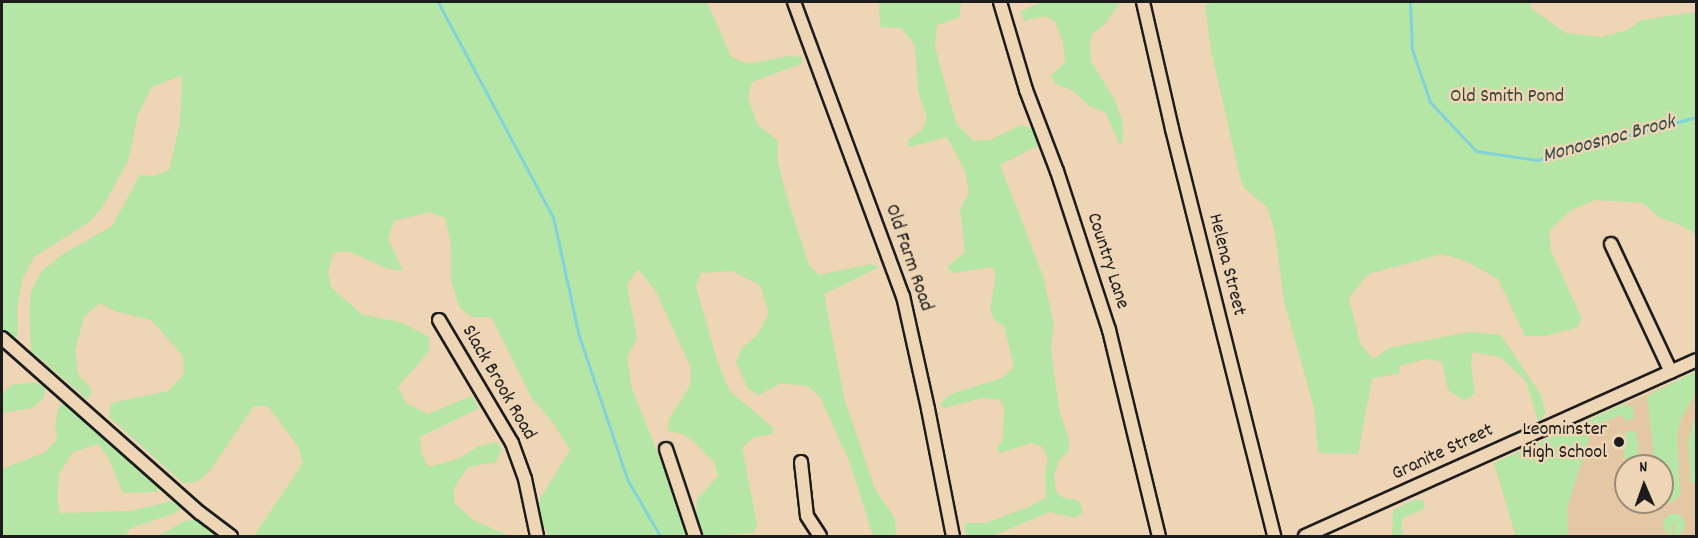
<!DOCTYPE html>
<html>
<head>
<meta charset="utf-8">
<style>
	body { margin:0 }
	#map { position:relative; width:1698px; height:538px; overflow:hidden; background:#edd5b5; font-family:Dekko,sans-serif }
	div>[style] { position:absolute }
	.built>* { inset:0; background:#e4c8a5 }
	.green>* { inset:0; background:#b5e6a5 }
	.stream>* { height:3px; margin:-1.5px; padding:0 1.5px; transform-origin:1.5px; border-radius:1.5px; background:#81d3d9 }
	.roads { filter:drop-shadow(2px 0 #1c1c1c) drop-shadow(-2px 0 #1c1c1c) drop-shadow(0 2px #1c1c1c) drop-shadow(0 -2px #1c1c1c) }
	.minor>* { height:12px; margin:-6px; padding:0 6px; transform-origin:6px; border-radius:6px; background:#edd5b5 }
	.dots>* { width:16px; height:16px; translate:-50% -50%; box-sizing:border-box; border:3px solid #edd5b5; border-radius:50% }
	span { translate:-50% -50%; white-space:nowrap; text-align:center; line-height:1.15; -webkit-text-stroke:5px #edd5b5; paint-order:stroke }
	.park-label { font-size:20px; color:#3b4437 }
	.street-label { font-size:20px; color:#1c1c1c }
	.poi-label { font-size:20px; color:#1c1c1c }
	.right { translate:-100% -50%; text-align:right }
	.water-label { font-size:21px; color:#354a4b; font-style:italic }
	.frame { position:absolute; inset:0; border:3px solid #1c1c1c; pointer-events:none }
	.north { position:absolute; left:1614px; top:454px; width:60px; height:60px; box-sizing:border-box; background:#edd5b5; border:2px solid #998b78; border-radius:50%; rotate:358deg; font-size:16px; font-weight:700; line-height:24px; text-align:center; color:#1c1c1c }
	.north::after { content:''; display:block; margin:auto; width:21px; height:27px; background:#1c1c1c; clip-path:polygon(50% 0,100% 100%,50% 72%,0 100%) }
</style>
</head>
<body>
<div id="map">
	<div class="built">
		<div style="clip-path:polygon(evenodd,1696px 372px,1696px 536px,1516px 536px,1494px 463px,1696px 372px,1626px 466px,1662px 466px,1662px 502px,1626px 502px,1626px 466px)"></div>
	</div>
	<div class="green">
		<div style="clip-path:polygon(2px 2px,707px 2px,731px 57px,748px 64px,789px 56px,802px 57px,801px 64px,752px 82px,748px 97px,757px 124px,778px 141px,777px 158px,785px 191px,809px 265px,819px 275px,871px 264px,879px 267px,824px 294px,844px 398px,875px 489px,895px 519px,896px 536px,873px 536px,850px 463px,820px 397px,807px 386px,781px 383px,759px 395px,748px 389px,736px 362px,741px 349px,757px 335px,769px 314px,760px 285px,732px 271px,701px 273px,696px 287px,718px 363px,729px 390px,773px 428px,773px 434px,754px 437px,742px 448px,757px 524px,753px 533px,701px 536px,696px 520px,697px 499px,718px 476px,714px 462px,694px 442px,683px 434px,668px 431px,669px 419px,690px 386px,691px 368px,656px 292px,638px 269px,627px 285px,637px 339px,627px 357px,632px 389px,691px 536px,549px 536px,540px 519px,538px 502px,570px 450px,554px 424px,531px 397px,491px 317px,472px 317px,460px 308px,451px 281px,451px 244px,445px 218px,429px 212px,394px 221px,388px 239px,403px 271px,388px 269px,348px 251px,333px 253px,328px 273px,331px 287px,361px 314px,403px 323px,429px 337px,429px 351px,398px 387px,406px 403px,428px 414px,472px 396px,479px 408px,420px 437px,421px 453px,429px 467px,458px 459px,479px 446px,496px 442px,502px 448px,496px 462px,468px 467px,454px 488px,454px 502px,473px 520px,510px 536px,254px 536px,303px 463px,298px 446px,268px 406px,254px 406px,209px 472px,198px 481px,184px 484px,109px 417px,111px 403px,168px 391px,184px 374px,183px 356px,151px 320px,115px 311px,100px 303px,84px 317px,75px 351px,78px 374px,92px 390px,88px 400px,31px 351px,29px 312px,31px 291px,42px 271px,63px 254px,112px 226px,140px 175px,153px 176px,169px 170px,180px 123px,182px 75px,152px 87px,138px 114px,128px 161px,102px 208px,89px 222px,34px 257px,22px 280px,17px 311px,18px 335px,15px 340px,2px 330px)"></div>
		<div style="clip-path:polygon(879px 2px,961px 2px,959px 18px,937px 25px,935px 47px,956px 123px,973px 141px,990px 140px,1021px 125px,1033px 129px,1039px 145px,1000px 165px,1043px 276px,1054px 325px,1051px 344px,1054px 374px,1060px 412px,1069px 440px,1068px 452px,1059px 460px,1054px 476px,1056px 491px,1062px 497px,1079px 501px,1083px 512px,1076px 518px,1049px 512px,993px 536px,966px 536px,965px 523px,986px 523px,1031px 506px,1046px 497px,1045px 473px,1048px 458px,1042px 447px,1031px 443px,1000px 453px,997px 448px,1003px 439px,1004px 408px,999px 399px,982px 398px,944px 408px,940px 404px,951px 394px,1002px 378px,1014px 367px,1004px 326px,994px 320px,990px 310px,996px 275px,992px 267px,953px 273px,947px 267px,965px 252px,960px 210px,969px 192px,965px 171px,947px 137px,909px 147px,908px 140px,922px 130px,927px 118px,918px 91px,915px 45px,901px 28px,880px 27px)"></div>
		<div style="clip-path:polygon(1042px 2px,1120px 3px,1105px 24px,1093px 33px,1090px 42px,1091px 62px,1115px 100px,1123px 124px,1123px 141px,1120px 145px,1105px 112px,1089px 106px,1072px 90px,1056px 84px,1051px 75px,1065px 63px,1063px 43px,1055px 21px,1045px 16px,1024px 21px,1021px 11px)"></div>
		<div style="clip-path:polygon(1212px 2px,1529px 2px,1532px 9px,1566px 33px,1601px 37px,1628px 30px,1641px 20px,1696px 12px,1696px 238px,1692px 231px,1678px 224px,1660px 218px,1643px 203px,1595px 200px,1571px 210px,1549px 231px,1551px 251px,1582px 319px,1576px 328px,1544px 336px,1525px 336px,1498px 279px,1466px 261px,1442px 254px,1368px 274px,1349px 298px,1360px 343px,1373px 359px,1389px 348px,1468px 332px,1501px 335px,1542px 397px,1545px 414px,1539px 423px,1526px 381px,1500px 357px,1472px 352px,1471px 366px,1475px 393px,1465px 401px,1448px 390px,1442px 362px,1426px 359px,1399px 366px,1399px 374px,1372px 378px,1358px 454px,1318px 453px,1314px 408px,1284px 301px,1275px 233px,1267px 207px,1244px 188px,1239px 173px,1211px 50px,1205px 6px)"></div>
		<div style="clip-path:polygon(1696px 371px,1696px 393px,1682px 416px,1677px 434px,1680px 496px,1669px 503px,1664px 498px,1662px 466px,1655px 466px,1647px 396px)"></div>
		<div style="clip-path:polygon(33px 382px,45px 387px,44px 398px,32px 408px,2px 413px,2px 394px,11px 385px)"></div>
		<div style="clip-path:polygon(64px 402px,159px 486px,156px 492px,123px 493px,107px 455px,98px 444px,73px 452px,59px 474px,57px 496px,60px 513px,130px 511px,172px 501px,181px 501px,184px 506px,173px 514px,131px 528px,125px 536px,2px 536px,2px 469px,46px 452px,57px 439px,55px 424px,59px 407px)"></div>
		<div style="clip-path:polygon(1623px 404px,1633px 407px,1634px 418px,1625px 421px,1621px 415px,1593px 426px,1567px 508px,1568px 536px,1516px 536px,1494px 463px)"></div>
		<div style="clip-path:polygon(1696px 412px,1696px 482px,1691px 483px,1688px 443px)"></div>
		<div style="clip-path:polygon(1629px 430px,1636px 432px,1641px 466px,1626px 466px,1626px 468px,1622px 438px)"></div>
		<div style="clip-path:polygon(1414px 500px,1423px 500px,1425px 508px,1403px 518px,1401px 529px,1404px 536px,1392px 536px,1393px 510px)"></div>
		<div style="clip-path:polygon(1671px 514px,1678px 514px,1684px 520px,1685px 528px,1679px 535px,1673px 536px,1675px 524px,1672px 524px,1672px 536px,1663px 528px,1664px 519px)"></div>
		<div style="clip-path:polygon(198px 519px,219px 536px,158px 536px,185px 521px)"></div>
	</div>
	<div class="stream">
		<div style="left:438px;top:2px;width:244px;rotate:61.9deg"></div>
		<div style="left:553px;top:217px;width:122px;rotate:77.7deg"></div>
		<div style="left:579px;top:336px;width:151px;rotate:71.4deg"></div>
		<div style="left:627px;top:479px;width:66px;rotate:59.9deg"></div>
		<div style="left:1410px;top:2px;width:47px;rotate:87.6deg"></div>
		<div style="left:1412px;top:49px;width:56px;rotate:71.2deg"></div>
		<div style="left:1430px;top:102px;width:67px;rotate:46.8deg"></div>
		<div style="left:1476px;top:151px;width:62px;rotate:8.4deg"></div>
		<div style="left:1537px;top:160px;width:165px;rotate:-15.1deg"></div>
	</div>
	<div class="roads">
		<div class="minor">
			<div style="left:794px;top:2px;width:314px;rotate:69.7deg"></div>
			<div style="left:903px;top:296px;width:116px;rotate:77.5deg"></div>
			<div style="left:928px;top:409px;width:129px;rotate:78.9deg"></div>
			<div style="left:1000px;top:2px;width:92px;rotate:73.5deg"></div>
			<div style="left:1026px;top:90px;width:87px;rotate:69.1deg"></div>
			<div style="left:1057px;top:171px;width:167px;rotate:71.9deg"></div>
			<div style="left:1109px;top:330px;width:212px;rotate:76.4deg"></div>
			<div style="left:1143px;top:2px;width:130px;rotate:77.1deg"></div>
			<div style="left:1172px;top:129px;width:420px;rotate:75.9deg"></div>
			<div style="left:1611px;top:244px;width:141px;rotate:64.9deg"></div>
			<div style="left:439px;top:320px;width:143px;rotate:59.3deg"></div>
			<div style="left:512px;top:443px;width:38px;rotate:70deg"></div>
			<div style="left:525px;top:479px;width:58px;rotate:78.1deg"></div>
			<div style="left:2px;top:338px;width:264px;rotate:41.5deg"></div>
			<div style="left:200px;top:513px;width:39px;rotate:37deg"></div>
			<div style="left:666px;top:449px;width:92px;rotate:71.6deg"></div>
			<div style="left:801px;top:462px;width:54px;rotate:83.7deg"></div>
			<div style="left:807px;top:516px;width:24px;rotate:57deg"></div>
			<div style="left:1305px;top:536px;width:429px;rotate:-24.2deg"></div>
		</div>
	</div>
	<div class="dots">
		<div style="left:1619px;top:442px;background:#1c1c1c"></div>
	</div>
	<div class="park-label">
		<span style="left:1507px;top:97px">Old Smith Pond</span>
	</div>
	<div class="street-label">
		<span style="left:908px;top:258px;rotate:71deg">Old Farm Road</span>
		<span style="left:1107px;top:261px;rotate:72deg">Country Lane</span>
		<span style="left:1226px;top:265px;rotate:76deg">Helena Street</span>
		<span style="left:498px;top:383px;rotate:60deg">Slack Brook Road</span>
		<span style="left:1443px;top:453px;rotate:-25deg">Granite Street</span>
	</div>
	<div class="poi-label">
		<span class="right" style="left:1607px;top:442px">Leominster<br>High School</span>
	</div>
	<div class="water-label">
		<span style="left:1609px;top:140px;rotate:-15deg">Monoosnoc Brook</span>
	</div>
	<div class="frame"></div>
	<div class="north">N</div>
</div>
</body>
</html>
